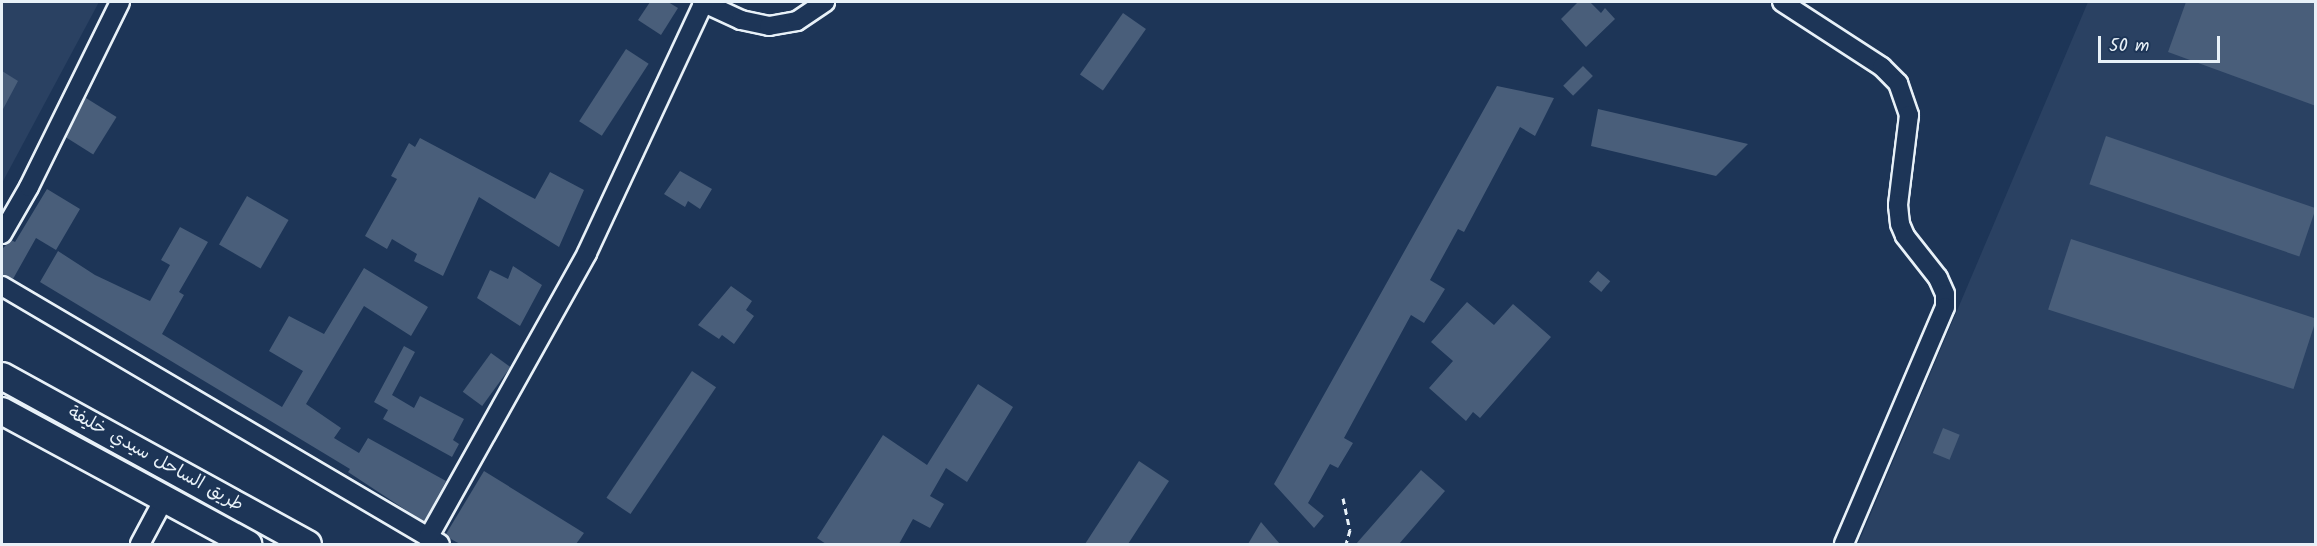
<!DOCTYPE html>
<html>
<head>
<meta charset="utf-8">
<style>
	body { margin:0 }
	#map { position:relative; width:2317px; height:546px; overflow:hidden; background:#1d3557; font-family:Kalam,"Playpen Sans Arabic",sans-serif }
	div>[style] { position:absolute }
	.built>* { inset:0; background:#2a4162 }
	.building>* { inset:0; background:#495e7a; transform-origin:0 0 }
	.path>* { height:3px; margin-top:-1.5px; transform-origin:0; background:repeating-linear-gradient(90deg,#e8f1f8 0 6px,transparent 0 10.5px) }
	.roads { filter:drop-shadow(2px 0 #e8f1f8) drop-shadow(-2px 0 #e8f1f8) drop-shadow(0 2px #e8f1f8) drop-shadow(0 -2px #e8f1f8) }
	.minor>* { height:18px; margin:-9px; padding:0 9px; transform-origin:9px; border-radius:9px; background:#1d3557 }
	.highway>* { height:26px; margin:-13px; padding:0 13px; transform-origin:13px; border-radius:13px; background:#1d3557 }
	span { translate:-50% -50%; white-space:nowrap; text-align:center; line-height:1.15; -webkit-text-stroke:4.5px #1d3557; paint-order:stroke }
	.street-label { font-size:18px; color:#e8f1f8 }
	.frame { position:absolute; inset:0; border:3px solid #e8f1f8; pointer-events:none }
	.scale { position:absolute; left:2098px; top:36px; width:122px; height:27px; box-sizing:border-box; border:3px solid #e8f1f8; border-top:0; padding-left:8px; font-size:18px; line-height:21px; white-space:nowrap; color:#e8f1f8; -webkit-text-stroke:4px #1d3557; paint-order:stroke }
</style>
</head>
<body>
<div id="map">
	<div class="built">
		<div style="clip-path:polygon(2px 2px,99px 2px,2px 183px)"></div>
		<div style="clip-path:polygon(2088px 2px,2315px 2px,2315px 544px,1858px 544px)"></div>
	</div>
	<div class="building">
		<div style="clip-path:polygon(650px 2px,668px 2px,678px 8px,661px 35px,638px 20px)"></div>
		<div style="clip-path:polygon(1578px 2px,1590px 2px,1601px 13px,1605px 8px,1615px 19px,1586px 47px,1561px 19px)"></div>
		<div style="clip-path:polygon(2186px 2px,2316px 2px,2316px 106px,2168px 52px)"></div>
		<div style="left:1123px;top:13px;width:28px;height:75px;rotate:35deg"></div>
		<div style="left:626px;top:49px;width:27px;height:86px;rotate:33deg"></div>
		<div style="left:1583px;top:66px;width:14px;height:28px;rotate:45deg"></div>
		<div style="clip-path:polygon(2px 71px,18px 81px,2px 111px)"></div>
		<div style="clip-path:polygon(1497px 86px,1554px 98px,1535px 136px,1520px 127px,1464px 232px,1458px 229px,1430px 280px,1445px 289px,1424px 323px,1411px 315px,1344px 438px,1353px 443px,1338px 468px,1330px 464px,1308px 503px,1324px 516px,1314px 528px,1274px 484px)"></div>
		<div style="left:86px;top:98px;width:36px;height:44px;rotate:32deg"></div>
		<div style="clip-path:polygon(1598px 109px,1748px 144px,1716px 176px,1591px 146px)"></div>
		<div style="left:2106px;top:136px;width:222px;height:51px;rotate:19deg"></div>
		<div style="clip-path:polygon(420px 138px,535px 199px,550px 172px,584px 190px,559px 247px,479px 197px,443px 276px,414px 261px,417px 254px,392px 239px,387px 249px,365px 236px,397px 179px,391px 176px,409px 143px,415px 147px)"></div>
		<div style="clip-path:polygon(680px 171px,712px 189px,700px 209px,688px 201px,685px 207px,664px 194px)"></div>
		<div style="clip-path:polygon(47px 189px,80px 209px,56px 250px,36px 238px,13px 279px,2px 275px,2px 249px,11px 240px,15px 242px)"></div>
		<div style="left:247px;top:196px;width:48px;height:56px;rotate:30deg"></div>
		<div style="clip-path:polygon(180px 227px,208px 242px,179px 292px,184px 295px,162px 334px,282px 407px,303px 371px,269px 351px,289px 316px,324px 334px,364px 268px,428px 307px,411px 336px,364px 306px,306px 404px,341px 428px,334px 438px,359px 453px,368px 438px,446px 481px,424px 522px,348px 472px,350px 469px,40px 282px,58px 251px,95px 275px,150px 301px,170px 265px,161px 260px)"></div>
		<div style="left:2071px;top:239px;width:258px;height:74px;rotate:18deg"></div>
		<div style="clip-path:polygon(513px 266px,542px 285px,520px 326px,477px 298px,490px 270px,508px 279px)"></div>
		<div style="left:1598px;top:271px;width:16px;height:14px;rotate:40deg"></div>
		<div style="clip-path:polygon(731px 286px,752px 301px,746px 310px,754px 316px,734px 344px,722px 335px,719px 339px,698px 325px)"></div>
		<div style="clip-path:polygon(1467px 302px,1494px 325px,1513px 304px,1551px 337px,1480px 418px,1473px 412px,1466px 421px,1429px 388px,1453px 361px,1431px 342px)"></div>
		<div style="clip-path:polygon(404px 346px,415px 352px,392px 395px,414px 408px,420px 396px,464px 419px,453px 440px,459px 444px,452px 457px,383px 419px,388px 410px,374px 402px)"></div>
		<div style="left:491px;top:353px;width:24px;height:48px;rotate:36deg"></div>
		<div style="left:692px;top:371px;width:29px;height:153px;rotate:34deg"></div>
		<div style="clip-path:polygon(978px 384px,1013px 407px,967px 482px,946px 468px,930px 496px,944px 504px,930px 528px,913px 519px,899px 544px,826px 544px,817px 538px,883px 435px,927px 465px)"></div>
		<div style="left:1943px;top:428px;width:18px;height:27px;rotate:22deg"></div>
		<div style="clip-path:polygon(1139px 461px,1169px 481px,1128px 544px,1085px 544px)"></div>
		<div style="clip-path:polygon(1421px 470px,1445px 491px,1399px 544px,1356px 544px)"></div>
		<div style="clip-path:polygon(484px 471px,584px 533px,576px 544px,460px 544px,449px 538px,446px 534px)"></div>
		<div style="clip-path:polygon(1261px 522px,1280px 544px,1248px 544px)"></div>
	</div>
	<div class="path">
		<div style="left:1343px;top:498px;width:33px;rotate:78deg"></div>
		<div style="left:1350px;top:530px;width:15px;rotate:106deg"></div>
	</div>
	<div class="roads">
		<div class="minor">
			<div style="left:702px;top:2px;width:43px;rotate:24.8deg"></div>
			<div style="left:741px;top:20px;width:29px;rotate:12deg"></div>
			<div style="left:769px;top:26px;width:28px;rotate:-10deg"></div>
			<div style="left:797px;top:21px;width:34px;rotate:-34deg"></div>
			<div style="left:1782px;top:2px;width:119px;rotate:33deg"></div>
			<div style="left:1882px;top:67px;width:23px;rotate:45deg"></div>
			<div style="left:1898px;top:83px;width:34px;rotate:71deg"></div>
			<div style="left:1909px;top:115px;width:91px;rotate:97deg"></div>
			<div style="left:1898px;top:205px;width:19px;rotate:84deg"></div>
			<div style="left:1900px;top:224px;width:13px;rotate:67deg"></div>
			<div style="left:1905px;top:236px;width:53px;rotate:51.8deg"></div>
			<div style="left:1938px;top:278px;width:17px;rotate:66deg"></div>
			<div style="left:1945px;top:294px;width:13px;rotate:90deg"></div>
			<div style="left:1945px;top:307px;width:258px;rotate:113.1deg"></div>
			<div style="left:2px;top:234px;width:54px;rotate:-60.1deg"></div>
			<div style="left:29px;top:187px;width:206px;rotate:-63.8deg"></div>
			<div style="left:2px;top:286px;width:508px;rotate:30.5deg"></div>
			<div style="left:428px;top:538px;width:326px;rotate:-60.8deg"></div>
			<div style="left:587px;top:253px;width:275px;rotate:-65deg"></div>
			<div style="left:140px;top:544px;width:51px;rotate:-61.9deg"></div>
		</div>
		<div class="highway">
			<div style="left:2px;top:376px;width:349px;rotate:28.8deg"></div>
			<div style="left:2px;top:411px;width:280px;rotate:28.4deg"></div>
		</div>
	</div>
	<div class="street-label">
		<span style="left:155px;top:460px;rotate:29deg">طريق الساحل سيدي خليفة</span>
	</div>
	<div class="frame"></div>
	<div class="scale">50 m</div>
</div>
</body>
</html>
